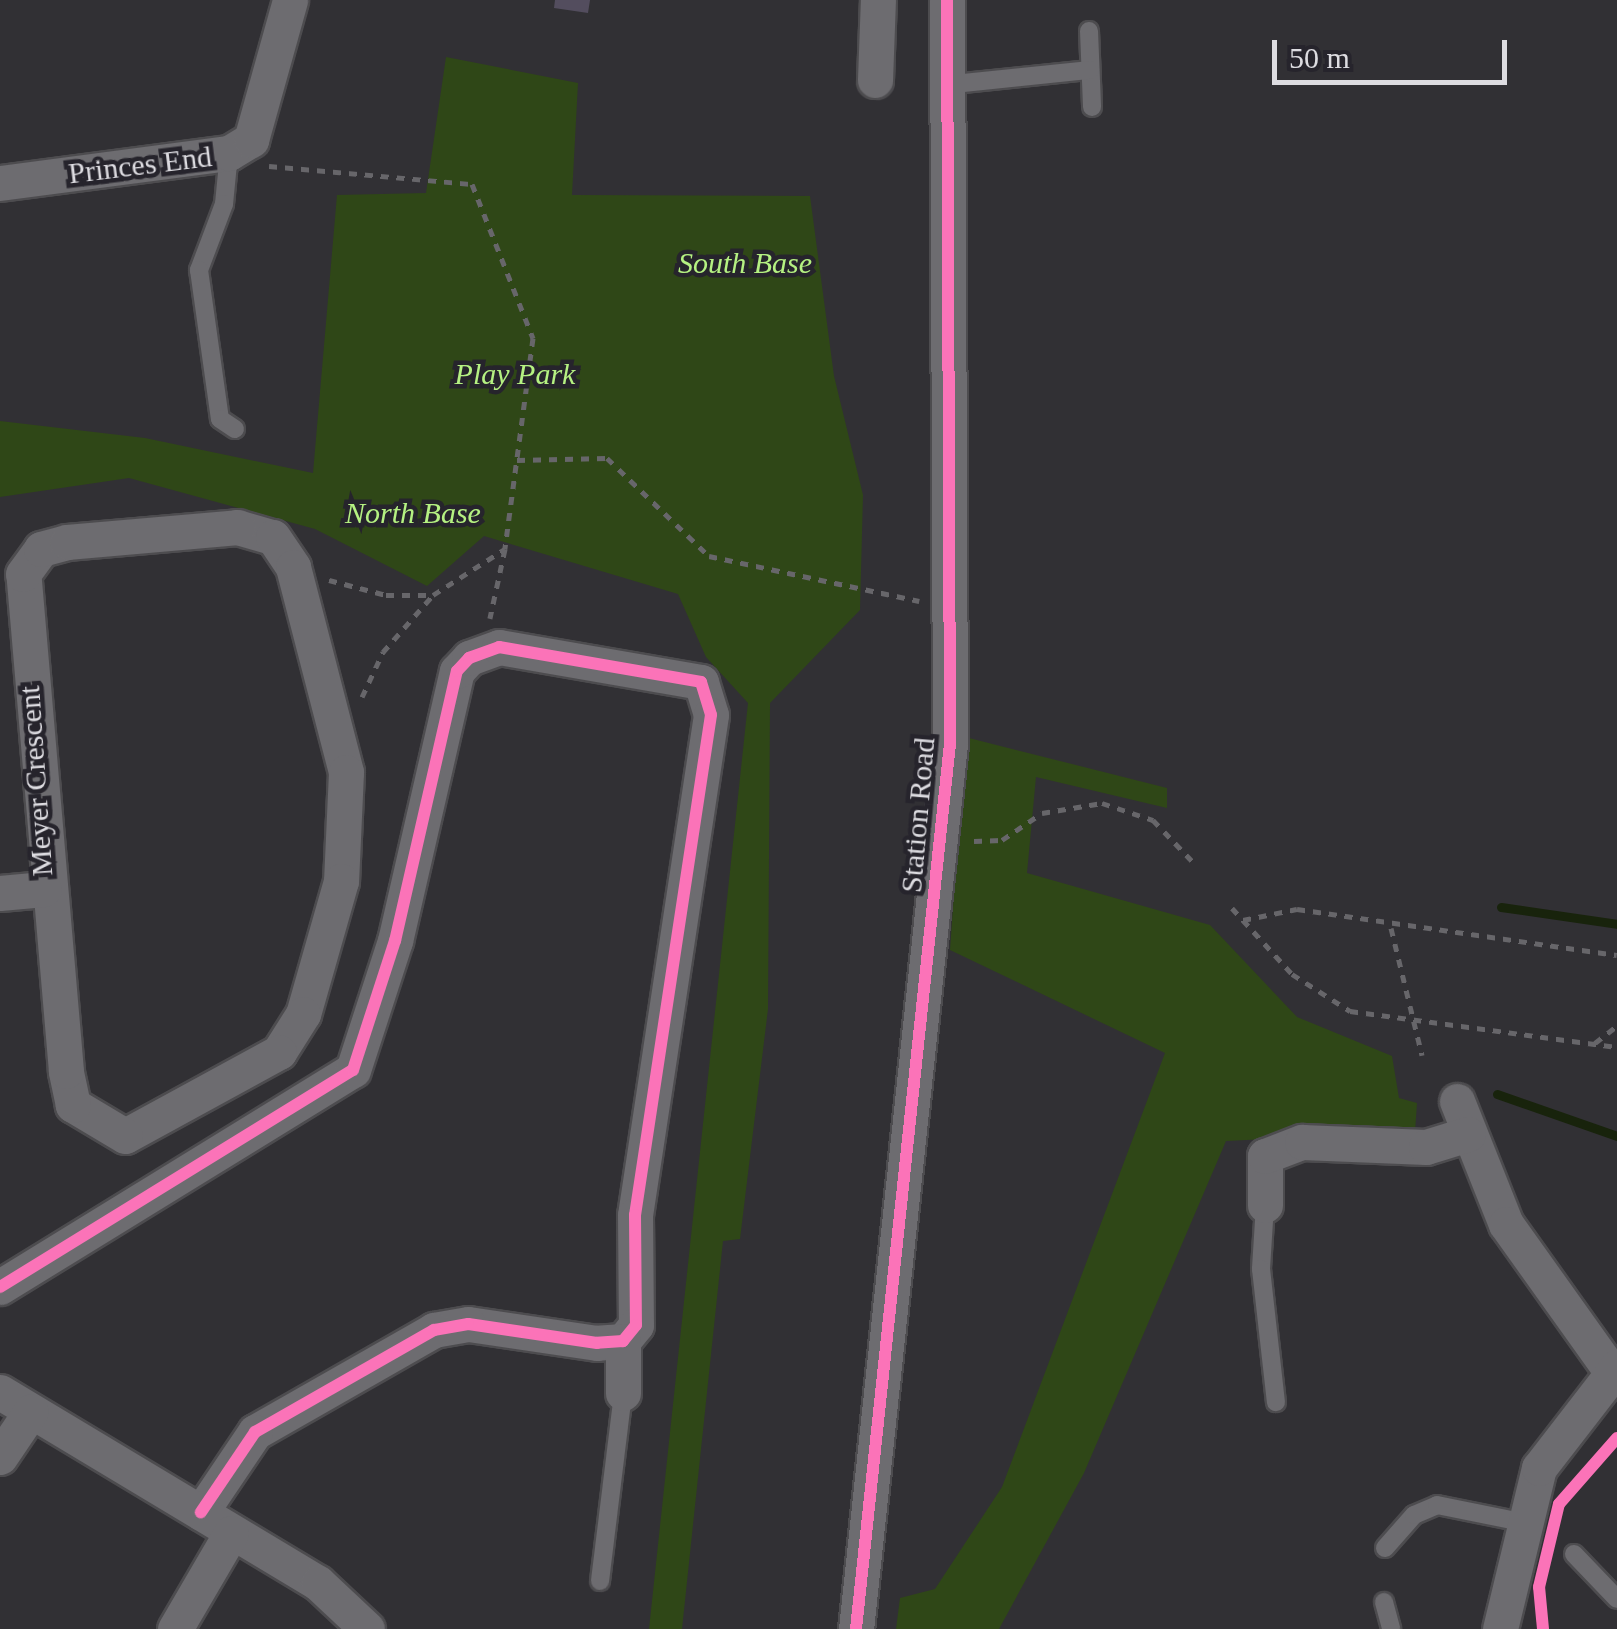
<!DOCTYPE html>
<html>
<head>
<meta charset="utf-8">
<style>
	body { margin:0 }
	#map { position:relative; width:1617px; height:1629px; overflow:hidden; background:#313034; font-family:Georgia,serif }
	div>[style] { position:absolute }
	.green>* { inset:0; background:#2f4717 }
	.stream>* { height:9px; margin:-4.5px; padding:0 4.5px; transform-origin:4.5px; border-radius:4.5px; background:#18230c }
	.building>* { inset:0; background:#534d5e }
	.path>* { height:5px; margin-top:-2.5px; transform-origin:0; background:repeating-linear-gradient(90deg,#67666a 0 8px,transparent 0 16px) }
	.roads { filter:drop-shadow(2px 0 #4d4c4f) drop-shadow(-2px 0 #4d4c4f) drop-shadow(0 2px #4d4c4f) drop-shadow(0 -2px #4d4c4f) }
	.lane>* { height:18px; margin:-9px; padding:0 9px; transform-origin:9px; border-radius:9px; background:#6d6c70 }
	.street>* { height:35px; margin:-17.5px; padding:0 17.5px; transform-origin:17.5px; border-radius:17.5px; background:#6d6c70 }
	.cycleway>* { height:12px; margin:-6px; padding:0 6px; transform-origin:6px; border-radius:6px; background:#fb73b8 }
	span { translate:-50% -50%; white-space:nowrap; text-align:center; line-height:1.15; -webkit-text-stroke:9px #26242c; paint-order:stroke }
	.street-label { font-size:30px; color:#dddce1 }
	.park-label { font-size:30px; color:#b5f182; font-style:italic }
	.scale { position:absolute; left:1272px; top:40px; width:235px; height:45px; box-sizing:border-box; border:5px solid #dddce1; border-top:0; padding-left:12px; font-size:30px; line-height:35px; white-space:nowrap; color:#dddce1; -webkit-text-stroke:8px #26242c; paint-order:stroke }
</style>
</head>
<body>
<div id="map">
	<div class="green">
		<div style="clip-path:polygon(446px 57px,578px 83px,572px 195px,810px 196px,834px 376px,863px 495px,860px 610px,770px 703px,768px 1009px,740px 1239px,723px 1241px,682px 1629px,649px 1629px,748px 703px,706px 657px,678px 594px,484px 536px,427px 586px,315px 529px,129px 478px,0 497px,0 421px,145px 438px,313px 473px,337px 195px,426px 193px)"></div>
		<div style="clip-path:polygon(965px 737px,1167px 788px,1167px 808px,1036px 777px,1027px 873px,1210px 925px,1297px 1017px,1392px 1056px,1399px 1098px,1417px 1103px,1415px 1132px,1226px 1141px,1084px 1473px,999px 1629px,896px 1629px,900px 1598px,935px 1589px,1002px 1487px,1165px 1053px,950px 950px)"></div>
	</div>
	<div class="stream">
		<div style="left:1501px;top:907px;width:117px;rotate:8.3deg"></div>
		<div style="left:1497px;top:1094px;width:127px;rotate:19.3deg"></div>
	</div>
	<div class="building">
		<div style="clip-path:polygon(555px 0,590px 0,588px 13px,554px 8px)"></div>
	</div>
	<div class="path">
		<div style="left:269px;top:166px;width:204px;rotate:5.1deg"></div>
		<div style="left:472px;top:184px;width:166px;rotate:68.4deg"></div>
		<div style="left:533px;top:338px;width:213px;rotate:97.6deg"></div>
		<div style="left:517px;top:460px;width:90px;rotate:-1.3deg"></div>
		<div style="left:607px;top:458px;width:141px;rotate:43.9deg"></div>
		<div style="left:709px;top:556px;width:215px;rotate:12.1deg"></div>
		<div style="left:329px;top:580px;width:59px;rotate:14.7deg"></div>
		<div style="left:386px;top:595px;width:47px"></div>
		<div style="left:362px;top:697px;width:50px;rotate:-65deg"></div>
		<div style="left:383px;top:652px;width:76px;rotate:-48.7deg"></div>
		<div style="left:433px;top:595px;width:85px;rotate:-32.6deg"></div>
		<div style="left:505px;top:549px;width:71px;rotate:102.3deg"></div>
		<div style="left:974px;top:841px;width:28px;rotate:-2deg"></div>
		<div style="left:1002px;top:840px;width:48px;rotate:-34deg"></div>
		<div style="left:1042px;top:813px;width:61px;rotate:-9.5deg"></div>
		<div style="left:1102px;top:803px;width:54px;rotate:18.4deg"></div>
		<div style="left:1153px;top:820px;width:57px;rotate:46.4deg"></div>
		<div style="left:1232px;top:908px;width:89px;rotate:47.7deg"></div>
		<div style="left:1292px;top:974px;width:69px;rotate:32.5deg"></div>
		<div style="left:1350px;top:1011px;width:269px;rotate:7.7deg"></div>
		<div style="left:1243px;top:920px;width:55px;rotate:-11.5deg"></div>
		<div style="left:1297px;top:909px;width:323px;rotate:8.2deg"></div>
		<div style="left:1391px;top:928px;width:131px;rotate:76.3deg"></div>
		<div style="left:1595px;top:1043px;width:28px;rotate:-38deg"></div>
	</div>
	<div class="roads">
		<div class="lane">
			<div style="left:1089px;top:31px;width:76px;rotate:87.7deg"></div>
			<div style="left:944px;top:85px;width:147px;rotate:-5.9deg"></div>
			<div style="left:229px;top:153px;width:51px;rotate:95.6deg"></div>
			<div style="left:224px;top:204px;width:71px;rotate:110.7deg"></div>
			<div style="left:199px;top:270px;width:150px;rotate:82deg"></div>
			<div style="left:220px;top:419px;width:18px;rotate:34deg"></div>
			<div style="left:1265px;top:1205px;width:64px;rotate:93.6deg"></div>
			<div style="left:1261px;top:1269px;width:134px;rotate:83.6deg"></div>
			<div style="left:1385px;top:1548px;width:44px;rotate:-48.7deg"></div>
			<div style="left:1414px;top:1515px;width:25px;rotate:-23deg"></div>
			<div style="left:1437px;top:1505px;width:86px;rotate:11.4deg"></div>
			<div style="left:1574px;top:1554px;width:62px;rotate:46.3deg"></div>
			<div style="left:600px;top:1581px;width:189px;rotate:-83deg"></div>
			<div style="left:1384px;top:1602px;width:28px;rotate:75deg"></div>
		</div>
		<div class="street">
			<div style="left:875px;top:80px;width:80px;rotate:-87.9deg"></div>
			<div style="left:0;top:183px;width:231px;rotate:-7.5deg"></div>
			<div style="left:229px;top:153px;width:26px;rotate:-31deg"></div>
			<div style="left:251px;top:140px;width:145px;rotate:-74.4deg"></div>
			<div style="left:237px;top:527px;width:37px;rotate:16deg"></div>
			<div style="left:273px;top:537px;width:36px;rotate:56deg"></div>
			<div style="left:293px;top:567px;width:212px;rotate:75.5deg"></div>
			<div style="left:346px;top:772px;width:109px;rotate:92.6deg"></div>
			<div style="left:341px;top:881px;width:138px;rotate:105.9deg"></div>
			<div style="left:303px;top:1014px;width:45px;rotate:122.3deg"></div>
			<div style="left:279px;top:1052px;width:175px;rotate:151.4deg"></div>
			<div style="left:125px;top:1136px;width:61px;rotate:-149.2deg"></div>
			<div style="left:73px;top:1105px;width:35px;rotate:-102deg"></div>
			<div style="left:66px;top:1071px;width:499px;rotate:-94.9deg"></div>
			<div style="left:23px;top:574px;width:31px;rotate:-54deg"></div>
			<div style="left:41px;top:549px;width:27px;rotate:-15deg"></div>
			<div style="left:67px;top:542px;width:171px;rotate:-5deg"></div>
			<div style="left:0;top:893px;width:44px;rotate:-5.2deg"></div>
			<div style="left:1457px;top:1101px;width:132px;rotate:68.3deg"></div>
			<div style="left:1506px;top:1224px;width:181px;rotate:54.5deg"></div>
			<div style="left:1265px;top:1205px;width:49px;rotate:-90deg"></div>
			<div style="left:1265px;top:1156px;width:40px;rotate:-21deg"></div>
			<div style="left:1302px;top:1142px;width:124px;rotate:2.3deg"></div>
			<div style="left:1426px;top:1147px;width:44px;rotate:-17.2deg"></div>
			<div style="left:0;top:1287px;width:414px;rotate:-31.6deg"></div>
			<div style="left:353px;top:1070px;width:136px;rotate:-72deg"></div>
			<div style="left:395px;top:941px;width:277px;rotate:-77.1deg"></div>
			<div style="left:457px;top:671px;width:18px;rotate:-47deg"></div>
			<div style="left:469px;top:658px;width:32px;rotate:-20deg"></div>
			<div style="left:499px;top:647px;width:205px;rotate:9.8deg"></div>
			<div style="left:701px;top:682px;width:34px;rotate:73deg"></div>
			<div style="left:711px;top:715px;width:506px;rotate:98.64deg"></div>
			<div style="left:635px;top:1215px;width:110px;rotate:89.5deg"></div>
			<div style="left:636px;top:1325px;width:21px;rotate:129deg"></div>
			<div style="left:623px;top:1341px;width:26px;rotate:176deg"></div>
			<div style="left:597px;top:1343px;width:130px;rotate:-171.6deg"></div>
			<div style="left:468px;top:1324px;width:35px;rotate:170deg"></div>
			<div style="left:434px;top:1330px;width:206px;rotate:150.3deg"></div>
			<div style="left:255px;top:1432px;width:97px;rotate:124deg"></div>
			<div style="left:0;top:1392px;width:371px;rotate:31deg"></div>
			<div style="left:318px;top:1583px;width:67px;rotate:43.2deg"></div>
			<div style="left:623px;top:1393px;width:52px;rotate:-90deg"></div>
			<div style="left:0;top:1457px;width:55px;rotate:-56deg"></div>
			<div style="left:175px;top:1629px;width:111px;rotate:-59.7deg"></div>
			<div style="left:856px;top:1629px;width:891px;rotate:-83.94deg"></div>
			<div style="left:950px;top:743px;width:743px;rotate:-90.23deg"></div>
			<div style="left:1500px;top:1629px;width:166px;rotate:-76.4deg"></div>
			<div style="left:1539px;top:1468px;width:128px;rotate:-52.3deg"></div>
		</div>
	</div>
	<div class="cycleway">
		<div style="left:0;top:1287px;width:414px;rotate:-31.6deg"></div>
		<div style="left:353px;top:1070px;width:136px;rotate:-72deg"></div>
		<div style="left:395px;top:941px;width:277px;rotate:-77.1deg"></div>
		<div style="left:457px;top:671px;width:18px;rotate:-47deg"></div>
		<div style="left:469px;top:658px;width:32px;rotate:-20deg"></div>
		<div style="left:499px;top:647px;width:205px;rotate:9.8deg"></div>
		<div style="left:701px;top:682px;width:34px;rotate:73deg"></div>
		<div style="left:711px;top:715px;width:506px;rotate:98.64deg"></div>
		<div style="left:635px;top:1215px;width:110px;rotate:89.5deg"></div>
		<div style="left:636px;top:1325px;width:21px;rotate:129deg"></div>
		<div style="left:623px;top:1341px;width:26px;rotate:176deg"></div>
		<div style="left:597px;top:1343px;width:130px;rotate:-171.6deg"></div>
		<div style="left:468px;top:1324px;width:35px;rotate:170deg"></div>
		<div style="left:434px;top:1330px;width:206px;rotate:150.3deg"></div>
		<div style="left:255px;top:1432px;width:97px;rotate:124deg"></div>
		<div style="left:856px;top:1629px;width:891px;rotate:-83.94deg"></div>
		<div style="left:950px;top:743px;width:743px;rotate:-90.23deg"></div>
		<div style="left:1543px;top:1629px;width:42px;rotate:-95.4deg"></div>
		<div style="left:1539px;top:1587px;width:85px;rotate:-76.5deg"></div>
		<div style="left:1559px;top:1504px;width:88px;rotate:-48.7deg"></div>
	</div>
	<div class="street-label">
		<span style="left:140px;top:165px;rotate:-7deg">Princes End</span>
		<span style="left:36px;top:781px;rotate:-94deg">Meyer Crescent</span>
		<span style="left:918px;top:815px;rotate:-85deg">Station Road</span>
	</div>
	<div class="park-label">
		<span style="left:745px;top:263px">South Base</span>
		<span style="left:515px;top:374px">Play Park</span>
		<span style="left:413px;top:513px">North Base</span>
	</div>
	<div class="scale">50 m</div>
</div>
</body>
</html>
